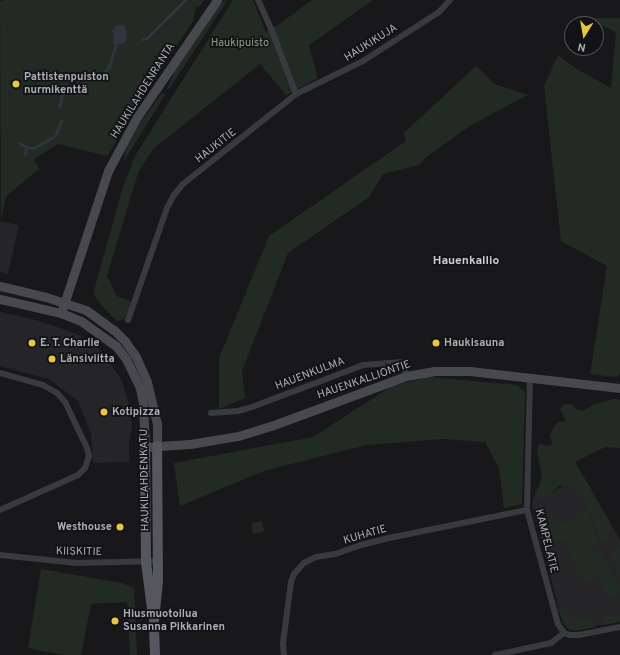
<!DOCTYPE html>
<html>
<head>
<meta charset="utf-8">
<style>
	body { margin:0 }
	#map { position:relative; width:620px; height:655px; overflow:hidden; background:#18181a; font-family:Overpass,sans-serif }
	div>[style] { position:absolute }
	.built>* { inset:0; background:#252427 }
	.green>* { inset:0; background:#222a24; transform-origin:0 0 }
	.water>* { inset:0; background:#2f353e }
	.stream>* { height:2.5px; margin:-1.25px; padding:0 1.25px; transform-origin:1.25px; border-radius:1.25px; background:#2f353e }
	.street>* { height:6px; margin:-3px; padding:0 3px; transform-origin:3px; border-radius:3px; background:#393a3f }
	.secondary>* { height:9px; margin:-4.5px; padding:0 4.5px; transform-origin:4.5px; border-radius:4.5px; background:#48484f }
	.primary>* { height:10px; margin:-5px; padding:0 5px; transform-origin:5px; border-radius:5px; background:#56565e }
	.dots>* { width:11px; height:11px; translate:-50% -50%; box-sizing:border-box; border:2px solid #131315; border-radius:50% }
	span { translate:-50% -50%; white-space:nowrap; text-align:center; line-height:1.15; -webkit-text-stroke:3.5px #131315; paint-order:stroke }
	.park-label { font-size:11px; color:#83a389 }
	.street-label { font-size:11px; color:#abaeb9 }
	.poi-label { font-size:11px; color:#abaeb9; font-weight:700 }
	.left { translate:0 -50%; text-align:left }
	.right { translate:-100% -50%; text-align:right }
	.neighbourhood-label { font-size:12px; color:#cccdd5; font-weight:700 }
	.north { position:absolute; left:564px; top:16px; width:40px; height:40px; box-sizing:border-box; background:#131315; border:1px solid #505157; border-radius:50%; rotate:191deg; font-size:11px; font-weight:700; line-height:16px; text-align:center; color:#abaeb9 }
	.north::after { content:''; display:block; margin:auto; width:14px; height:18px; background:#e9c541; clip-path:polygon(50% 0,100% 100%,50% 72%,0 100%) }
</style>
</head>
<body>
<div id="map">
	<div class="built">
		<div style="clip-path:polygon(0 221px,19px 225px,8px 274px,0 272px)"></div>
		<div style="clip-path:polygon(0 312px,36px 320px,72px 332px,92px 342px,104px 354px,122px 381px,130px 407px,132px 427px,129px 444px,129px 462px,93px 463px,91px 434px,78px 401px,49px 379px,0 366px)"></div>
		<div style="clip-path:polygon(584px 477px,620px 540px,620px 621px,578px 630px,560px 613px,532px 506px,533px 500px)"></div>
	</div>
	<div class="green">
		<div style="clip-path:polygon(6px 0,204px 0,200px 6px,196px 7px,193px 21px,150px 86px,107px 156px,58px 144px,34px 159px,39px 169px,6px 196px,1px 221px,0 1px)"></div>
		<div style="clip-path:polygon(225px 0,227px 1px,169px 89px,167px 89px,178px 63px,204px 24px)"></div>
		<div style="clip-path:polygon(233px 0,253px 0,266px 32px,278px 25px,312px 0,373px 0,309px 45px,318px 78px,286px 95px,260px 64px,153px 149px,138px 173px,107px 276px,117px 296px,130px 301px,129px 310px,124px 319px,117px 321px,104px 308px,93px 294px,123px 187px,135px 156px)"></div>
		<div style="clip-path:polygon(586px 18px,620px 18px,620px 374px,616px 377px,590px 374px,607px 266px,561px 241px,544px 86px,558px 55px,577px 69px,611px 88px,616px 32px)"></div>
		<div style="clip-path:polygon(476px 66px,494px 84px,528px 95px,471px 125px,426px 157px,419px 165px,383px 174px,369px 197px,288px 253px,242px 371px,245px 398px,219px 409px,219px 358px,269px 236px,406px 141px,404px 133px)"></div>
		<div style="clip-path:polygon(162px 93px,165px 95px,124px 161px,125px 151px,138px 126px)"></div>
		<div style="clip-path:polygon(429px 377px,517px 385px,525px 392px,522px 504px,504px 508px,499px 468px,485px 442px,442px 439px,366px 445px,264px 471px,180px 506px,174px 463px,313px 437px,392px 386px)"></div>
		<div style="clip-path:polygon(614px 399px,620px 400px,620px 448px,605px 447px,575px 462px,612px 526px,608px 540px,602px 544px,599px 539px,597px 525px,583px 500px,575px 491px,560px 485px,548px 495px,540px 499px,533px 500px,542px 478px,537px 450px,539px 444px,549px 446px,552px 443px,550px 435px,554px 427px,558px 422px,566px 421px,560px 409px,564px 404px,572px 404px,576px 409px,583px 411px,595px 404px)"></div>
		<div style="clip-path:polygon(585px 511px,596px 531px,593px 532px,597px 544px,590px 547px,591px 551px,599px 549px,601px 551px,617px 582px,620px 585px,620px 594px,608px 597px,598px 577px,587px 581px,586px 579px,579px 580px,566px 539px,553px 542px,552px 539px,549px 540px,544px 522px,554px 519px,556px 525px,563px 523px,563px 522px,574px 519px,574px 514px)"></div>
		<div style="left:262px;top:521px;width:11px;height:11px;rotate:80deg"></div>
		<div style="clip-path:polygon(620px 545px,620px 576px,610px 555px,611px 550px)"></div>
		<div style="clip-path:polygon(41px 569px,122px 583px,134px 588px,137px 655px,130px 655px,127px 602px,91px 604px,81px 655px,64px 655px,28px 648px)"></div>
		<div style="clip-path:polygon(566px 606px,572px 622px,594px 617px,595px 627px,575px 631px,568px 629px,564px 625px,558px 609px)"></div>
		<div style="clip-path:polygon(601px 612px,602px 618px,620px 614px,620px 622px,604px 625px,600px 614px)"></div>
	</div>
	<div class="water">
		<div style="clip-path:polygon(117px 25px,124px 25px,127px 35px,126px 42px,118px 45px,113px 44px,114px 36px,112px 31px)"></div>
	</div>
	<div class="stream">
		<div style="left:142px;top:39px;width:5px;rotate:-11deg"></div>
		<div style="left:147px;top:38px;width:54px;rotate:-45deg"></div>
		<div style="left:59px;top:107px;width:12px;rotate:-76deg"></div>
		<div style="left:62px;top:95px;width:10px;rotate:-53deg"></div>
		<div style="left:68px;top:87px;width:36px;rotate:-21deg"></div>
		<div style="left:102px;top:74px;width:10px;rotate:-45deg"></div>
		<div style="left:109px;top:67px;width:24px;rotate:-73deg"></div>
		<div style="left:20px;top:143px;width:7px;rotate:34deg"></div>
		<div style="left:25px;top:155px;width:8px;rotate:-83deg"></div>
		<div style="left:26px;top:147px;width:8px;rotate:7deg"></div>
		<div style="left:34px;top:148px;width:24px;rotate:-30deg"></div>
		<div style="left:55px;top:136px;width:16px;rotate:-68deg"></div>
	</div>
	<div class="street">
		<div style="left:296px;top:94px;width:75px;rotate:-26.2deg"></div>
		<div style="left:363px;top:61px;width:90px;rotate:-32.8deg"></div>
		<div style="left:439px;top:12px;width:16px;rotate:-47deg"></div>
		<div style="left:128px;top:320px;width:119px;rotate:-70.8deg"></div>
		<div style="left:167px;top:208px;width:15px;rotate:-62deg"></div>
		<div style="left:174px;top:195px;width:14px;rotate:-51deg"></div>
		<div style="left:183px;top:184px;width:144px;rotate:-38.5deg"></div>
		<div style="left:296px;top:94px;width:67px;rotate:-110.9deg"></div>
		<div style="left:272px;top:31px;width:34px;rotate:-114deg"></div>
		<div style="left:0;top:373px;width:45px;rotate:15.6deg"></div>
		<div style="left:43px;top:385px;width:16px;rotate:30deg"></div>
		<div style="left:57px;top:393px;width:12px;rotate:48deg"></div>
		<div style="left:65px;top:402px;width:51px;rotate:64.4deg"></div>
		<div style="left:87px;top:448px;width:8px;rotate:76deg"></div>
		<div style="left:89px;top:456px;width:13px;rotate:108deg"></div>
		<div style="left:85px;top:468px;width:10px;rotate:135deg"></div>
		<div style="left:78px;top:475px;width:85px;rotate:155.8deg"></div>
		<div style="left:530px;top:377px;width:133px;rotate:91.3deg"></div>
		<div style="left:527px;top:510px;width:118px;rotate:74.8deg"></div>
		<div style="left:558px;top:624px;width:11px;rotate:56deg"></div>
		<div style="left:211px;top:413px;width:27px;rotate:-4deg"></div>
		<div style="left:238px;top:411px;width:15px;rotate:-16deg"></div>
		<div style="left:252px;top:407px;width:119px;rotate:-20.7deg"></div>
		<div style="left:363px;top:365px;width:40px;rotate:-4.3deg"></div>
		<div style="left:403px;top:362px;width:14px;rotate:78deg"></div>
		<div style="left:0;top:555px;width:77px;rotate:5.9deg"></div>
		<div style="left:77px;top:563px;width:81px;rotate:-1.4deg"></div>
		<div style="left:564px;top:633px;width:6px;rotate:18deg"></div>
		<div style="left:570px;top:635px;width:9px"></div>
		<div style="left:579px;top:635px;width:42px;rotate:-11deg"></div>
		<div style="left:284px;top:655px;width:12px;rotate:-95deg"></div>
		<div style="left:283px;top:643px;width:62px;rotate:-82.5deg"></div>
		<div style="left:291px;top:582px;width:9px;rotate:-69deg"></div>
		<div style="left:294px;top:574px;width:15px;rotate:-48deg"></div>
		<div style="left:304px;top:563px;width:13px;rotate:-27deg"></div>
		<div style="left:316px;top:557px;width:19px;rotate:-9deg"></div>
		<div style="left:335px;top:554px;width:28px;rotate:-19deg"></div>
		<div style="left:361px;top:545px;width:34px;rotate:-14deg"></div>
		<div style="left:394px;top:537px;width:136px;rotate:-11.5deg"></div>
		<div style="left:495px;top:655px;width:57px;rotate:-12.1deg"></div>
		<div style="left:551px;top:643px;width:16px;rotate:-38deg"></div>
	</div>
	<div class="secondary">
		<div style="left:0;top:286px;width:47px;rotate:13.4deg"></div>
		<div style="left:46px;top:297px;width:42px;rotate:18deg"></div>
		<div style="left:86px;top:310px;width:34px;rotate:36deg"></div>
		<div style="left:114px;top:330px;width:16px;rotate:45deg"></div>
		<div style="left:125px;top:341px;width:19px;rotate:55deg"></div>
		<div style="left:136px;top:357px;width:27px;rotate:66deg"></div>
		<div style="left:147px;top:382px;width:43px;rotate:76.6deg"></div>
		<div style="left:157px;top:424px;width:22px;rotate:90deg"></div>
		<div style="left:0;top:299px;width:63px;rotate:12.9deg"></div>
		<div style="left:61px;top:313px;width:22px;rotate:22deg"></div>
		<div style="left:81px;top:321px;width:43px;rotate:35.5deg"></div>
		<div style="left:116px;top:346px;width:16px;rotate:52deg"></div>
		<div style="left:126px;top:359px;width:32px;rotate:64deg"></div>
		<div style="left:140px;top:388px;width:16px;rotate:79deg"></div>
		<div style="left:143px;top:404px;width:43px;rotate:87.3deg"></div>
		<div style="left:145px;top:447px;width:45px;rotate:-3.8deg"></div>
		<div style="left:190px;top:444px;width:49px;rotate:-9.5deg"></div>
		<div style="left:238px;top:436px;width:34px;rotate:-17deg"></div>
		<div style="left:271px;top:426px;width:144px;rotate:-20.3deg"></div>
		<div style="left:406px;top:376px;width:29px;rotate:-10deg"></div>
		<div style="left:435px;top:371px;width:35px"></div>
		<div style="left:470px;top:371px;width:151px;rotate:6.5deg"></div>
		<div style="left:61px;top:313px;width:150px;rotate:-71.7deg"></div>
		<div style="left:108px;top:171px;width:61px;rotate:-61.8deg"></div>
		<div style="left:137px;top:117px;width:142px;rotate:-55.6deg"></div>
	</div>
	<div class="primary">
		<div style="left:145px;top:447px;width:115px;rotate:89.5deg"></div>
		<div style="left:146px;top:562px;width:47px;rotate:82.7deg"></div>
		<div style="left:155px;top:655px;width:34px;rotate:-92deg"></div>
		<div style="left:154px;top:621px;width:40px;rotate:-84.3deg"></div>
		<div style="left:158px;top:581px;width:135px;rotate:-90.4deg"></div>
	</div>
	<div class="dots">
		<div style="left:16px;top:84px;background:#e9c541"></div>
		<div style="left:32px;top:343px;background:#e9c541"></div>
		<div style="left:436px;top:343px;background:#e9c541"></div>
		<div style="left:52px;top:359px;background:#e9c541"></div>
		<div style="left:104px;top:412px;background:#e9c541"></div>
		<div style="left:120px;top:527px;background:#e9c541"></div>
		<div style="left:115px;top:621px;background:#e9c541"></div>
	</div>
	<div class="park-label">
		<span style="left:240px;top:43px">Haukipuisto</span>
	</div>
	<div class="street-label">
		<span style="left:371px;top:43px;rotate:-32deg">HAUKIKUJA</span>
		<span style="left:143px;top:91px;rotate:-58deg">HAUKILAHDENRANTA</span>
		<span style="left:216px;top:146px;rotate:-38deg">HAUKITIE</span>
		<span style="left:310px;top:374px;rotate:-21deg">HAUENKULMA</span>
		<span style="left:364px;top:380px;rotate:-19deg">HAUENKALLIONTIE</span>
		<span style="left:145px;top:480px;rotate:-91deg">HAUKILAHDENKATU</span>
		<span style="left:365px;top:535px;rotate:-16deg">KUHATIE</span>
		<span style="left:546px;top:541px;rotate:76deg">KAMPELATIE</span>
		<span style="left:79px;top:552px;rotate:1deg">KIISKITIE</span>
	</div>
	<div class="poi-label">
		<span class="left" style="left:24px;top:84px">Pattistenpuiston<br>nurmikenttä</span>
		<span class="left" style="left:40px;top:343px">E. T. Charlie</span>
		<span class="left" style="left:444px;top:343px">Haukisauna</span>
		<span class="left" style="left:60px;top:359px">Länsiviitta</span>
		<span class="left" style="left:112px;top:412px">Kotipizza</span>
		<span class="right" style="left:112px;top:527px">Westhouse</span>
		<span class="left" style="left:123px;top:621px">Hiusmuotoilua<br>Susanna Pikkarinen</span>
	</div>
	<div class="neighbourhood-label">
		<span style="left:466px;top:262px">Hauenkallio</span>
	</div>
	<div class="north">N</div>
</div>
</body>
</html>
